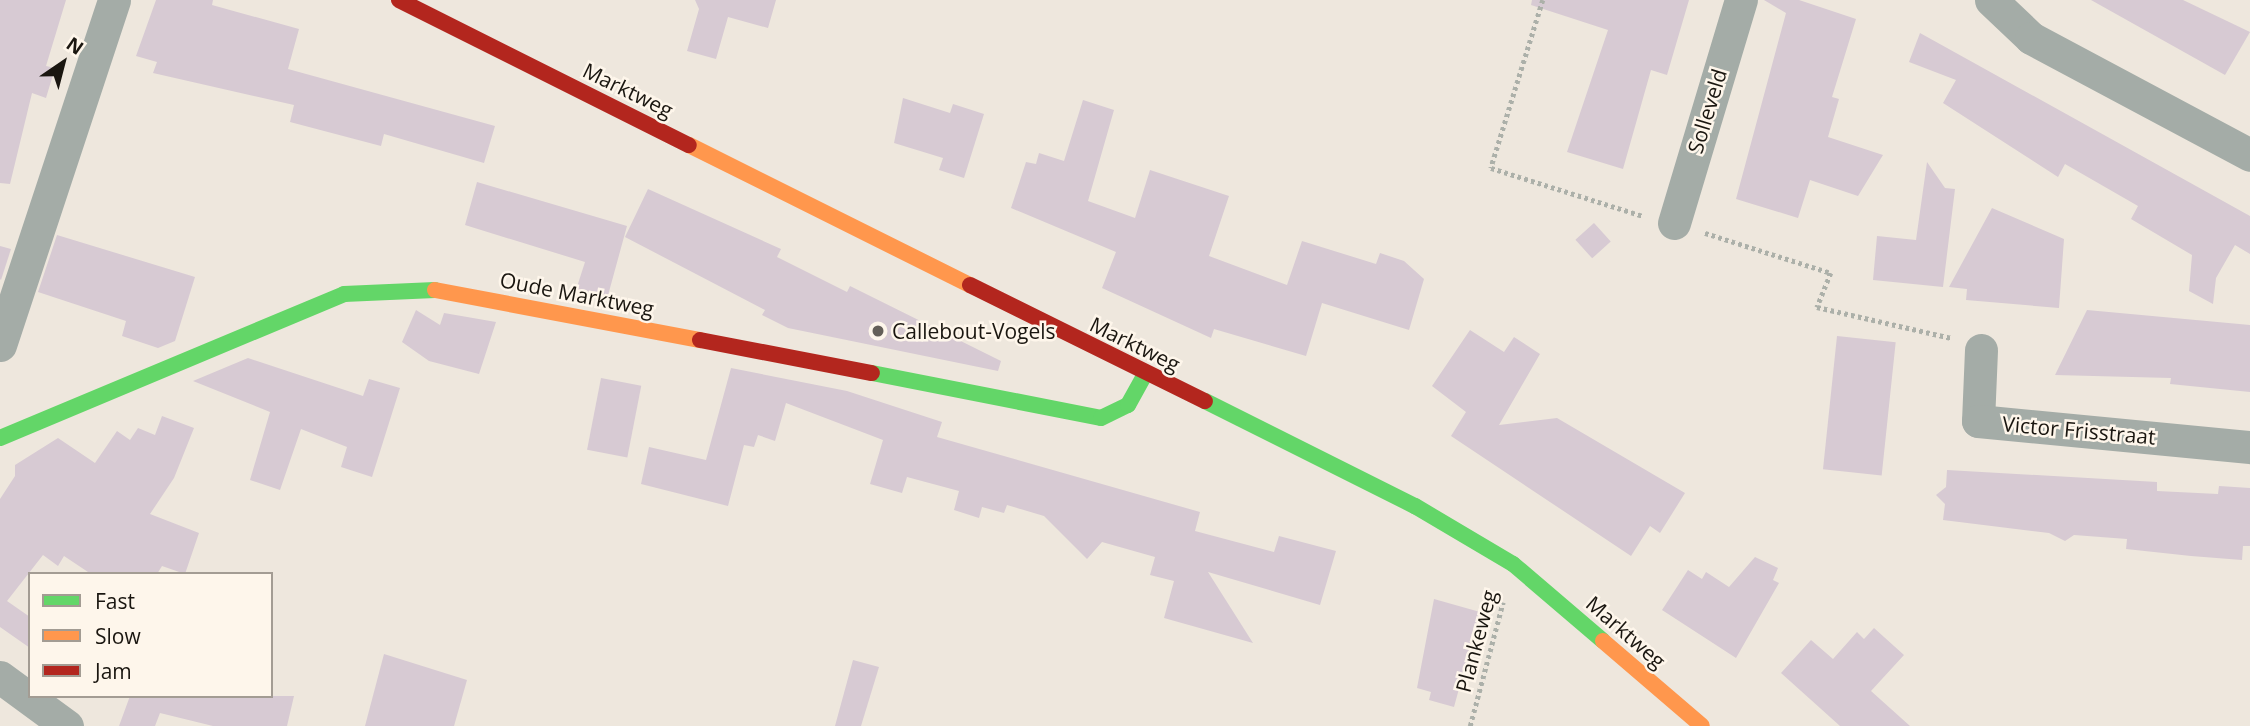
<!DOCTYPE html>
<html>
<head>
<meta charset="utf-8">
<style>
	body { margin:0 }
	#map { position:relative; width:2250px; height:726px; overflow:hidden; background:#eee7dd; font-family:"Open Sans",sans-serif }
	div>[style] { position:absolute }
	.building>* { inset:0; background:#d7cad3; transform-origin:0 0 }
	.path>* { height:4.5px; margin-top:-2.25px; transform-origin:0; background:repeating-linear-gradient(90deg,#acb0a9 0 3.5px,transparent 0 7px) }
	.street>* { height:33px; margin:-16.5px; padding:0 16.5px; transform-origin:16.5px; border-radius:16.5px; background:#a4aca7 }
	.fast>* { height:16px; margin:-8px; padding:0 8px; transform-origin:8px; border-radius:8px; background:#63d668 }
	.slow>* { height:16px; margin:-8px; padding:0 8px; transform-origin:8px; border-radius:8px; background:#ff974d }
	.jam>* { height:16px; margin:-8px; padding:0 8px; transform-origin:8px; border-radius:8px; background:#b3261e }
	.dots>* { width:19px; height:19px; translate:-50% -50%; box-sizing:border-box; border:4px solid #fef6eb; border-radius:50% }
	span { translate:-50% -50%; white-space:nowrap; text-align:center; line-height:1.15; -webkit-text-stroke:5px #fef6eb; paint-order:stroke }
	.street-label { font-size:21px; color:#1a1610 }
	.poi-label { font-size:21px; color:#1a1610 }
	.left { translate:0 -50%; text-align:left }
	.legend { position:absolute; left:28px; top:572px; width:245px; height:126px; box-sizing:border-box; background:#fef6eb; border:2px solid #a39c93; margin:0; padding:9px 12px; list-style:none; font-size:21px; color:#1a1610 }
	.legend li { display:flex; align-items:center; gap:14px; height:35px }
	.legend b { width:35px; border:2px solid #a39c93 }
	.north { position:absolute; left:28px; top:28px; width:70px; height:70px; -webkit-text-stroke:5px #fef6eb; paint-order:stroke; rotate:35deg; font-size:19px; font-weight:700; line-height:28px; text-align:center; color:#1a1610 }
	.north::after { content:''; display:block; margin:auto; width:24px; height:32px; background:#1a1610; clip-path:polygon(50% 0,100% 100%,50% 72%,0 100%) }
</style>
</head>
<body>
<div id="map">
	<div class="building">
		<div style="clip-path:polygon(0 0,66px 0,46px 66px,55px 68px,46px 98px,32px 93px,10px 184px,0 183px)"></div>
		<div style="clip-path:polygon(156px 0,213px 0,212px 5px,299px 29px,288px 69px,495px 126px,484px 163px,384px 134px,381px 146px,290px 122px,294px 105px,153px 73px,157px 62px,136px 56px)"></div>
		<div style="clip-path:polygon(695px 0,776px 0,768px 28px,728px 17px,716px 59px,687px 51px,699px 9px)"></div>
		<div style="clip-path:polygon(1532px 0,1689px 0,1667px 75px,1651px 70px,1623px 169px,1567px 152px,1608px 30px,1531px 5px)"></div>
		<div style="clip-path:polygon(1764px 0,1799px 0,1856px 19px,1832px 97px,1839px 99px,1828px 137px,1883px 155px,1858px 196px,1810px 180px,1798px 218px,1736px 199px,1786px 13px)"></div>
		<div style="clip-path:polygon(2091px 0,2183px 0,2250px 32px,2225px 75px)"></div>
		<div style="clip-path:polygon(1920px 33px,2250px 216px,2250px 254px,2235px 245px,2216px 278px,2213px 304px,2189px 291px,2192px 255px,2131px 219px,2138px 206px,2065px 164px,2058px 177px,1943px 103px,1956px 80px,1909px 62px)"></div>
		<div style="clip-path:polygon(903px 98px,950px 113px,953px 104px,984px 114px,964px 178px,939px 170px,943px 158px,894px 143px)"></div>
		<div style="clip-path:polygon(1083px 100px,1114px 110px,1088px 201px,1135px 218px,1150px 170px,1229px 196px,1209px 256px,1287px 285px,1302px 241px,1376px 264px,1380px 253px,1404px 261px,1424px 279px,1409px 330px,1322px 303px,1306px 356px,1214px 329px,1211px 338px,1102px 288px,1116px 252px,1011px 208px,1026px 162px,1036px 164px,1039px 153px,1064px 161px)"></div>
		<div style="clip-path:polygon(1927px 162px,1945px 188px,1955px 189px,1943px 287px,1873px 280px,1877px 236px,1916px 240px)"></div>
		<div style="clip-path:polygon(477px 182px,627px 226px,607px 299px,575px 293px,585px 262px,465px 225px)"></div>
		<div style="clip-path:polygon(648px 189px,781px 249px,777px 257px,847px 292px,850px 286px,1001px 361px,998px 371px,788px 328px,762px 315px,765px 310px,625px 237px)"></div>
		<div style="clip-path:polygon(1992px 208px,2064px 239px,2059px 308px,1966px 300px,1967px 289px,1949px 287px)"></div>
		<div style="left:1594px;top:223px;width:25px;height:25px;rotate:48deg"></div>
		<div style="clip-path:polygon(57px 235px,195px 277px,175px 341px,158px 348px,122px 336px,126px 321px,38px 292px)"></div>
		<div style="clip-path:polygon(0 246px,11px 249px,1px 280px,0 279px)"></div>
		<div style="clip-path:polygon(416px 310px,440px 325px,444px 313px,496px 322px,479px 374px,429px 361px,402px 342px)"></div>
		<div style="clip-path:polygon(2087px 310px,2250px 325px,2250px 392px,2170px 384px,2171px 378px,2055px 375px)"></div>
		<div style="clip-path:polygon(1470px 330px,1504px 352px,1514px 337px,1540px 354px,1499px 425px,1557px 418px,1685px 493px,1660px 533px,1650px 526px,1631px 556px,1451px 436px,1466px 412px,1432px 386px)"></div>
		<div style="left:1837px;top:336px;width:59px;height:134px;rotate:6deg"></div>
		<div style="clip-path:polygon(248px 358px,363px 396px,369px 379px,400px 388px,372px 477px,341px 467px,347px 447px,301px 429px,280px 490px,250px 480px,270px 412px,193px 381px)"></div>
		<div style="clip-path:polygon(731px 368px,847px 391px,942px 422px,937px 437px,1200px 512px,1195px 531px,1274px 552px,1279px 536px,1336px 551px,1320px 605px,1208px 572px,1253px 643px,1164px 618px,1174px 581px,1150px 575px,1155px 557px,1102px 542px,1087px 559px,1044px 516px,1007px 505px,1004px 513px,982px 507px,979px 518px,954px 510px,959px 491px,907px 477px,902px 493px,870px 484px,883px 440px,786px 403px,775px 441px,758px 435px,754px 447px,744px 445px,728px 506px,641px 484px,649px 447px,706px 460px)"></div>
		<div style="left:601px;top:378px;width:41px;height:73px;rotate:11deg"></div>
		<div style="clip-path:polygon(162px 416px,194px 428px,174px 478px,150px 514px,199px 533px,185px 574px,162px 566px,157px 574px,91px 574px,64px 556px,58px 566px,43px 555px,7px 601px,30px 617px,30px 648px,0 627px,0 499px,15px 476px,15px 465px,58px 438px,95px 463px,117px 431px,130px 440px,138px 428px,155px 435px)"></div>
		<div style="clip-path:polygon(1947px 470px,2157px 482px,2157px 491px,2218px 494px,2219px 486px,2250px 488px,2250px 546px,2243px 546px,2242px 560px,2191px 556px,2126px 549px,2127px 539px,2074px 535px,2065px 541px,2049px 533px,1943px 520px,1945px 504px,1936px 495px,1946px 487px)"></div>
		<div style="clip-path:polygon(1755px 557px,1778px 568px,1773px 580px,1779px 583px,1736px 658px,1662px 610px,1688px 570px,1702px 579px,1706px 572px,1729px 587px)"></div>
		<div style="clip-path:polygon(1434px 599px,1480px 612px,1454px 707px,1429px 700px,1431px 692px,1417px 688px)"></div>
		<div style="clip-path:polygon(1874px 628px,1904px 655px,1871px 691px,1910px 726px,1840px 726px,1781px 673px,1811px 640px,1833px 659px,1857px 632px,1864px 639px)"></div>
		<div style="clip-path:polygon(384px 654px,467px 680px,454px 726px,365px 726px)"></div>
		<div style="clip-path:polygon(853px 660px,879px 667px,861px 726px,835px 726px)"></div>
		<div style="clip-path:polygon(130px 696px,294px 696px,287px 726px,213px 726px,160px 713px,155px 726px,119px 726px)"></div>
	</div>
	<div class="path">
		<div style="left:1543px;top:0;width:176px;rotate:107.2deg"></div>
		<div style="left:1491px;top:168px;width:159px;rotate:17.5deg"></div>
		<div style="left:1705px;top:233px;width:132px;rotate:17.6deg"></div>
		<div style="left:1831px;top:273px;width:37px;rotate:112deg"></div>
		<div style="left:1817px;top:307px;width:138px;rotate:13deg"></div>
		<div style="left:1470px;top:726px;width:128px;rotate:-75.1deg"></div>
	</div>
	<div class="street">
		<div style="left:1991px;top:0;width:55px;rotate:43.5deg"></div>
		<div style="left:2031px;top:38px;width:248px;rotate:28.1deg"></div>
		<div style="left:1674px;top:223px;width:233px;rotate:-73.3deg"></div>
		<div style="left:0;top:345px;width:363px;rotate:-71.7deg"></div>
		<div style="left:1981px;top:350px;width:71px;rotate:92.4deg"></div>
		<div style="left:1978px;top:421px;width:273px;rotate:5.5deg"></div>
		<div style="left:0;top:677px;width:83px;rotate:36.2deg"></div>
	</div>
	<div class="fast">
		<div style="left:872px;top:373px;width:233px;rotate:11.1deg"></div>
		<div style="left:1101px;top:418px;width:30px;rotate:-26deg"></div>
		<div style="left:1128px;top:405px;width:37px;rotate:-61deg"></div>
		<div style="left:1205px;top:401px;width:235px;rotate:26.6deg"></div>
		<div style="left:1415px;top:506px;width:114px;rotate:30.6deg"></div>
		<div style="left:1513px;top:564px;width:118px;rotate:40.5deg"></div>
		<div style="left:0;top:438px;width:373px;rotate:-22.7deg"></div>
		<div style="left:344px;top:294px;width:91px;rotate:-2.5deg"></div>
	</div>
	<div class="slow">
		<div style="left:689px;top:145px;width:314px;rotate:26.5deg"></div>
		<div style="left:435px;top:290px;width:270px;rotate:10.7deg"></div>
		<div style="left:1603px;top:641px;width:130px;rotate:40.6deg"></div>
	</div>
	<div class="jam">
		<div style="left:399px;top:0;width:324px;rotate:26.6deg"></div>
		<div style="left:970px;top:285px;width:262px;rotate:26.3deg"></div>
		<div style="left:700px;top:340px;width:175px;rotate:10.9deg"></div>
	</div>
	<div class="dots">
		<div style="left:878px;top:331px;background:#645f58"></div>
	</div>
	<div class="street-label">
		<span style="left:628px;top:90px;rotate:26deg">Marktweg</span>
		<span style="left:1707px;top:111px;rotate:-73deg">Solleveld</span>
		<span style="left:577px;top:294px;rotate:11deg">Oude Marktweg</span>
		<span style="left:1135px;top:344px;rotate:26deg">Marktweg</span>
		<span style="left:2079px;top:430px;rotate:5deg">Victor Frisstraat</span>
		<span style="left:1626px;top:632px;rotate:41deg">Marktweg</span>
		<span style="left:1476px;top:641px;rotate:-75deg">Plankeweg</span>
	</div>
	<div class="poi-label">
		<span class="left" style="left:892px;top:331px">Callebout-Vogels</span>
	</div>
	<ul class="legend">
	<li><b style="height:9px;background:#63d668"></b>Fast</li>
	<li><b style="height:9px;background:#ff974d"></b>Slow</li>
	<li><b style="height:9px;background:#b3261e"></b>Jam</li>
	</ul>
	<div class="north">N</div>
</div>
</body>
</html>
